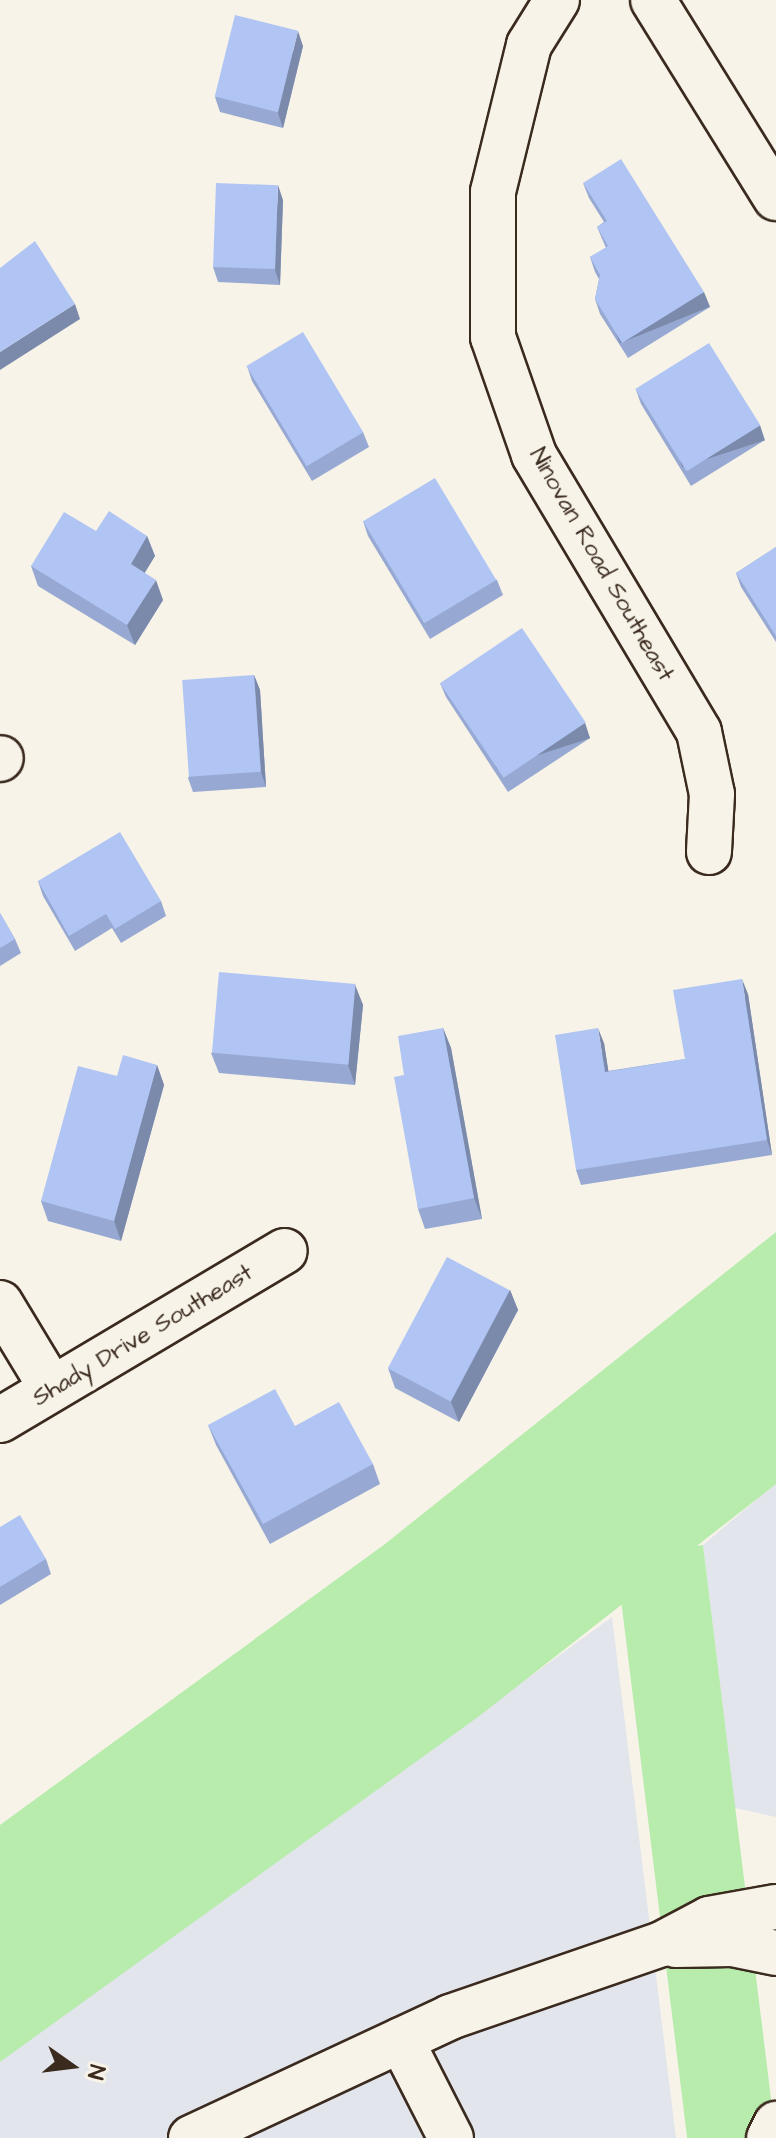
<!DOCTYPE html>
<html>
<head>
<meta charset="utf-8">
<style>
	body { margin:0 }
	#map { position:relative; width:776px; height:2138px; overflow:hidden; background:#f7f3e8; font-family:"Architects Daughter",sans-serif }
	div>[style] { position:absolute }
	.built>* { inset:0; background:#e2e5ec }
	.green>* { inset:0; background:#b7ecad; transform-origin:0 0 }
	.roads { filter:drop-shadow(2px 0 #3b2a1e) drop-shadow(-2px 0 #3b2a1e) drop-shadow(0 2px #3b2a1e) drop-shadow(0 -2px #3b2a1e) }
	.minor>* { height:44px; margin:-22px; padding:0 22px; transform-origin:22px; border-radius:22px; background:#f7f3e8 }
	.wall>* { inset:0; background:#97a9d2 }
	.shaded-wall>* { inset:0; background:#7b8aab; transform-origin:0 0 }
	.building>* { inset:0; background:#b0c5f4; transform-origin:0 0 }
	span { translate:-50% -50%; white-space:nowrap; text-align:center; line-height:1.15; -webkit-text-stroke:8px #f7f3e8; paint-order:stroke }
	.street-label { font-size:24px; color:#3b2a1e }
	.north { position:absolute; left:32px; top:2026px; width:80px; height:80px; -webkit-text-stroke:6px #f7f3e8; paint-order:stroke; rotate:104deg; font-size:22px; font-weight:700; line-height:32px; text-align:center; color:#3b2a1e }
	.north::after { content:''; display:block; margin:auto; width:28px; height:36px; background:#3b2a1e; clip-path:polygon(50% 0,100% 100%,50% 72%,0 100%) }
</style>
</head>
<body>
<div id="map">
	<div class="built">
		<div style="clip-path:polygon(776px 1483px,776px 1817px,735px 1808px,703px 1545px)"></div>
		<div style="clip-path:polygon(612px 1617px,676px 2138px,0 2138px,0 2061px)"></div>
	</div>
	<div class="green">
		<div style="clip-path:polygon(776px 1232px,776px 1484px,478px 1717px,0 2062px,0 1825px,385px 1544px)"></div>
		<div style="left:703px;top:1545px;width:597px;height:88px;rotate:83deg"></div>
	</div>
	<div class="roads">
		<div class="minor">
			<div style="left:557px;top:0;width:53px;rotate:121.9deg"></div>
			<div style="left:529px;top:45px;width:151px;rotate:103.8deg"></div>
			<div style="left:493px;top:192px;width:145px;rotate:90deg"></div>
			<div style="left:493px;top:337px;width:125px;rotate:70.8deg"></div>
			<div style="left:534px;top:455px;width:322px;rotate:59.2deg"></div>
			<div style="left:699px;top:732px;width:63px;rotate:78.2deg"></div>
			<div style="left:712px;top:794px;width:58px;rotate:93deg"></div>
			<div style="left:653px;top:0;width:233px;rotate:58.2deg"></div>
			<div style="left:0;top:759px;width:1px;rotate:-45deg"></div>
			<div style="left:0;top:1303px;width:100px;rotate:58.8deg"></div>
			<div style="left:0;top:1420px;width:331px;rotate:-30.7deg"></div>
			<div style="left:676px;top:1945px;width:56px;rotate:-1deg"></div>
			<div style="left:732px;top:1944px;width:45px;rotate:11.6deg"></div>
			<div style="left:401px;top:2040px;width:110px;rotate:63deg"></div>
			<div style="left:191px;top:2138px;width:286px;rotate:-25deg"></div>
			<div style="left:450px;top:2017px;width:224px;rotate:-19deg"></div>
			<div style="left:662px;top:1944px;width:53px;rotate:-28deg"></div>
			<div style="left:709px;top:1919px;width:68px;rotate:-10.2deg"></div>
			<div style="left:769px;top:2138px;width:16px;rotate:-63deg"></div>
		</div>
	</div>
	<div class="wall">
		<div style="clip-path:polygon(303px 46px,283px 128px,220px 112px,215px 97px)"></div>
		<div style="clip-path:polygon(583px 183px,710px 307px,628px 358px,600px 314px,595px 299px,599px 279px,595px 272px,590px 257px,606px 248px,597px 227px,604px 222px,589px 198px)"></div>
		<div style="clip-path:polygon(283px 200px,280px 285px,218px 282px,213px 267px)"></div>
		<div style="clip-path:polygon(247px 366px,363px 432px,369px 447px,312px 481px,252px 381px)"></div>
		<div style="clip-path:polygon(636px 390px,765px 440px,691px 486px,641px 404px)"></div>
		<div style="clip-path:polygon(363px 521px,497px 580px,503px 595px,430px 639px,368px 536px)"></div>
		<div style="clip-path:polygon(96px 531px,147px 536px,155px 556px,144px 573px,163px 600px,135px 645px,38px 586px,31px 566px)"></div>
		<div style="clip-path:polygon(776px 547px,776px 642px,741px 587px,736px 573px)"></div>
		<div style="clip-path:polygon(254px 675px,260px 690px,266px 787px,193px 792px,188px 778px)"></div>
		<div style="clip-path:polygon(440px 683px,585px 723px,590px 738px,508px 792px,446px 697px)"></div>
		<div style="clip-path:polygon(38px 881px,161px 901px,166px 916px,121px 943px,112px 928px,75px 951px,43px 896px)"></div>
		<div style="clip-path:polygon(0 913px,15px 939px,21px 953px,0 966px)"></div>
		<div style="clip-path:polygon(355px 985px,363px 1005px,355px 1085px,219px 1073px,211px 1053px)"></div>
		<div style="clip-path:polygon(748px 994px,772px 1155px,581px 1185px,576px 1170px,604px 1043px,608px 1071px,685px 1059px)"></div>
		<div style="clip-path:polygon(443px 1028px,451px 1048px,482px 1219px,425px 1229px,418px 1209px,404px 1075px)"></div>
		<div style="clip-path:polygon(157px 1065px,164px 1085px,121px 1241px,48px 1221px,41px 1201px,117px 1076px)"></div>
		<div style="clip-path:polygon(510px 1290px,518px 1310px,459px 1422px,395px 1388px,388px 1368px)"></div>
		<div style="clip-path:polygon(208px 1425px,295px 1426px,373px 1464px,380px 1484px,270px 1544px,216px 1445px)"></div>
		<div style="clip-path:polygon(0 1527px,46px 1559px,51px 1574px,0 1605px)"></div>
	</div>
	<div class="shaded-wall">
		<div style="clip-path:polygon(298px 31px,303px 46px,283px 128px,278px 113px)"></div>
		<div style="clip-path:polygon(278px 185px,283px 200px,280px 285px,275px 270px)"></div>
		<div style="left:704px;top:292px;width:16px;height:97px;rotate:68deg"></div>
		<div style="clip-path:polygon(75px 304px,80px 319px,0 370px,0 352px)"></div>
		<div style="left:760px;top:425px;width:16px;height:87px;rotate:72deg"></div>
		<div style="clip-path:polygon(147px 536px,155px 556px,138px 584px,131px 564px)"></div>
		<div style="clip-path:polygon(156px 580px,163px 600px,135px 645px,127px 625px)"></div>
		<div style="clip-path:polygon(254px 675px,260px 690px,266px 787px,261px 772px)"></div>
		<div style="left:585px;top:723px;width:16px;height:98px;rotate:72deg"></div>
		<div style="clip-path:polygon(742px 979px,748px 994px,772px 1155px,767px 1140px)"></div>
		<div style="clip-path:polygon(355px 985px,363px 1005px,355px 1085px,348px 1065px)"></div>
		<div style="clip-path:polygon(443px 1028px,451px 1048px,482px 1219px,474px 1198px)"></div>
		<div style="clip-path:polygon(598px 1028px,604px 1043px,611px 1087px,605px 1072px)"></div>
		<div style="clip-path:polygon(157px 1065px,164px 1085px,121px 1241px,114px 1221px)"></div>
		<div style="clip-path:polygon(510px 1290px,518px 1310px,459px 1422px,451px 1402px)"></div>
	</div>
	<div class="building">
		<div style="left:235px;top:15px;width:65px;height:84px;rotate:14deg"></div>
		<div style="clip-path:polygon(621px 159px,704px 292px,622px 343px,595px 299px,600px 275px,590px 257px,608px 246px,597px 227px,607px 221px,583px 183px)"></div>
		<div style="left:216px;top:183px;width:62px;height:84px;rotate:2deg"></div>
		<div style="clip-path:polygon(35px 241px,75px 304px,0 352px,0 268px)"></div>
		<div style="left:303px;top:332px;width:117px;height:66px;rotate:59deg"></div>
		<div style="left:709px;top:343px;width:97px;height:87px;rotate:58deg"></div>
		<div style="left:435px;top:478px;width:119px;height:84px;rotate:59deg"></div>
		<div style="clip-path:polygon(109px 511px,147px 536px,131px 564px,156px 580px,127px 625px,31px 566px,64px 512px,96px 531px)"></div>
		<div style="clip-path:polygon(776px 547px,776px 636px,736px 573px)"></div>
		<div style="left:522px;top:628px;width:114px;height:99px;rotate:56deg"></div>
		<div style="left:254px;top:675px;width:97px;height:72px;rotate:86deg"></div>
		<div style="clip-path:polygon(120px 832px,161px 901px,115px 929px,106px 914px,69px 936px,38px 881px)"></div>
		<div style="clip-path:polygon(0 913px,15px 939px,0 948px)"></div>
		<div style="left:219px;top:972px;width:137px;height:81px;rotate:5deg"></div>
		<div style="clip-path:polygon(742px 979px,767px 1140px,576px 1170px,555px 1035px,598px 1028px,605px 1072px,685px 1059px,673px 990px)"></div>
		<div style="clip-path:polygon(443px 1028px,474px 1198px,418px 1209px,394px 1077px,404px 1075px,398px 1036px)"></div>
		<div style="clip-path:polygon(123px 1055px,157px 1065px,114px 1221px,41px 1201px,78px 1066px,117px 1076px)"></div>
		<div style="left:447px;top:1257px;width:71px;height:126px;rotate:28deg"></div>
		<div style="clip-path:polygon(275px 1389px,295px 1426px,339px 1402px,373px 1464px,263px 1524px,208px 1425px)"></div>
		<div style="clip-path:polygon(20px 1515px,46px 1559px,0 1587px,0 1527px)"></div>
	</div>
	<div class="street-label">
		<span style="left:601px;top:565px;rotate:60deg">Ninovan Road Southeast</span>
		<span style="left:143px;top:1336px;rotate:-31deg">Shady Drive Southeast</span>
	</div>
	<div class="north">N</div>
</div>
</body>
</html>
